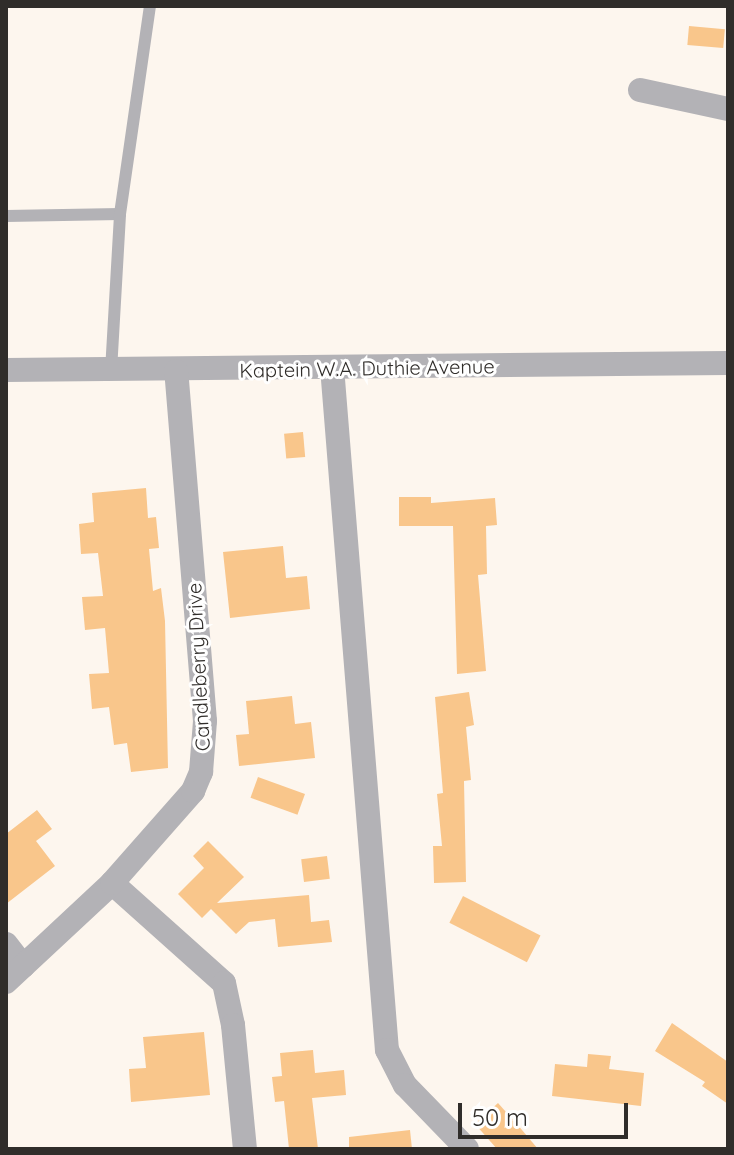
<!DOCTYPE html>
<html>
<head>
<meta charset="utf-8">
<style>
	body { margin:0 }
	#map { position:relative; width:734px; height:1155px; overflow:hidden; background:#fdf6ee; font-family:Quicksand,sans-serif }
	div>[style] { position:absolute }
	.building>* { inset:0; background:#f9c68b; transform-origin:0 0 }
	.lane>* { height:12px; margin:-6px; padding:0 6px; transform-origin:6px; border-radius:6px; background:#b3b2b6 }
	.street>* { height:24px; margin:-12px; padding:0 12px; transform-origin:12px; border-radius:12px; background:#b3b2b6 }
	span { translate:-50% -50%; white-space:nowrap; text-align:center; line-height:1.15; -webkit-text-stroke:6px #fff; paint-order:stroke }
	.street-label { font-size:20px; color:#302d2a }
	.frame { position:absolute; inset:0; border:8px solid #302d2a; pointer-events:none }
	.scale { position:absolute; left:458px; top:1103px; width:170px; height:36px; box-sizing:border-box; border:4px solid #302d2a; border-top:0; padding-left:10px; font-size:24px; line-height:28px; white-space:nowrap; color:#302d2a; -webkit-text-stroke:6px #fff; paint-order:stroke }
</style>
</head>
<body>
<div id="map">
	<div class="building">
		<div style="left:689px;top:26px;width:36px;height:19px;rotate:5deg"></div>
		<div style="left:303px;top:432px;width:25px;height:19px;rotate:85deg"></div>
		<div style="clip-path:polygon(146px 488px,148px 518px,156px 517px,159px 548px,149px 549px,153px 591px,161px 588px,165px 621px,168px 768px,131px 772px,127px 743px,114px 745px,109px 707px,92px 709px,89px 674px,109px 673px,105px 628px,85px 630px,82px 597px,103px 596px,98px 553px,81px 554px,79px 524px,94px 522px,92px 493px)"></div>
		<div style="clip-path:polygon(399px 497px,431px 497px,431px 503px,495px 498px,497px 525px,486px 526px,487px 574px,478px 575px,486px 671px,457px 674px,453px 526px,399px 526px)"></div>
		<div style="clip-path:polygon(283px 546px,286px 578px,307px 576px,310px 609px,230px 618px,223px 552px)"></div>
		<div style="clip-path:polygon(469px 692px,474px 725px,466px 727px,471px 780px,464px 781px,466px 882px,434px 883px,433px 846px,442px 846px,437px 794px,443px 793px,435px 697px)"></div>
		<div style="clip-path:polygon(292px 696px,295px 724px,311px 722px,315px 758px,239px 766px,236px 735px,249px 734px,246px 701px)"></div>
		<div style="left:258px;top:777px;width:50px;height:22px;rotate:20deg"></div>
		<div style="clip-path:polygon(37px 810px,52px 829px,36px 841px,55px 866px,6px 904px,6px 834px)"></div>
		<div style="clip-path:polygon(208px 841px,244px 877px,217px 903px,309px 895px,311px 922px,329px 920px,332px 942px,278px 947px,275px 919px,249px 922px,236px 934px,211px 909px,202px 918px,178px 894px,204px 868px,193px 856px)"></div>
		<div style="left:327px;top:856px;width:23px;height:26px;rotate:83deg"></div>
		<div style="left:463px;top:896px;width:87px;height:30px;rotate:27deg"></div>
		<div style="clip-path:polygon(672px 1023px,728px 1062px,728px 1104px,702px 1086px,705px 1082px,655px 1051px)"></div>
		<div style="clip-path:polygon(204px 1032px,210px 1095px,131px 1102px,129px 1069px,146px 1068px,143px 1037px)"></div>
		<div style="clip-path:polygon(313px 1050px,315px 1073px,344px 1070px,346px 1095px,312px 1098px,318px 1149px,289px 1149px,284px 1101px,275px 1102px,272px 1077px,282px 1076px,280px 1053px)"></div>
		<div style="clip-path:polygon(588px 1054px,611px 1056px,609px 1069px,644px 1073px,641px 1106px,552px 1096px,555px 1064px,587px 1067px)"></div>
		<div style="clip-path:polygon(498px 1103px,522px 1130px,538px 1149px,497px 1149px,475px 1124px)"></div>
		<div style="clip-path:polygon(410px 1130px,412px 1149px,349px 1149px,349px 1137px)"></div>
	</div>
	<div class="lane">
		<div style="left:6px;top:216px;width:114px;rotate:-1deg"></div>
		<div style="left:120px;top:214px;width:210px;rotate:-81.8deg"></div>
		<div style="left:111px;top:371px;width:157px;rotate:-86.7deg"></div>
	</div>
	<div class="street">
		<div style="left:640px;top:90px;width:90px;rotate:12.2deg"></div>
		<div style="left:332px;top:367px;width:685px;rotate:85.4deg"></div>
		<div style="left:387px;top:1050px;width:39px;rotate:63deg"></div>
		<div style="left:405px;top:1085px;width:89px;rotate:45.9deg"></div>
		<div style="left:6px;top:370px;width:722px;rotate:-0.56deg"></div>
		<div style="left:112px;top:883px;width:150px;rotate:41.8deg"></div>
		<div style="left:224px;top:983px;width:43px;rotate:77.9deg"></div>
		<div style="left:233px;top:1025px;width:125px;rotate:84.5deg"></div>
		<div style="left:6px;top:944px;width:28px;rotate:52deg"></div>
		<div style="left:6px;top:982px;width:145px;rotate:-43deg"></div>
		<div style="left:112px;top:883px;width:123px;rotate:-48.6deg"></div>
		<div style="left:193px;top:791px;width:21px;rotate:-67deg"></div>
		<div style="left:201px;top:772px;width:51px;rotate:-85.5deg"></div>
		<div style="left:205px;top:721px;width:351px;rotate:-94.7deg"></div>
	</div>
	<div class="street-label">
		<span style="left:367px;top:368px;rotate:-1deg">Kaptein W.A. Duthie Avenue</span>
		<span style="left:198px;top:667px;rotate:-93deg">Candleberry Drive</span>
	</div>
	<div class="frame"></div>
	<div class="scale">50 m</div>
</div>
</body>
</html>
